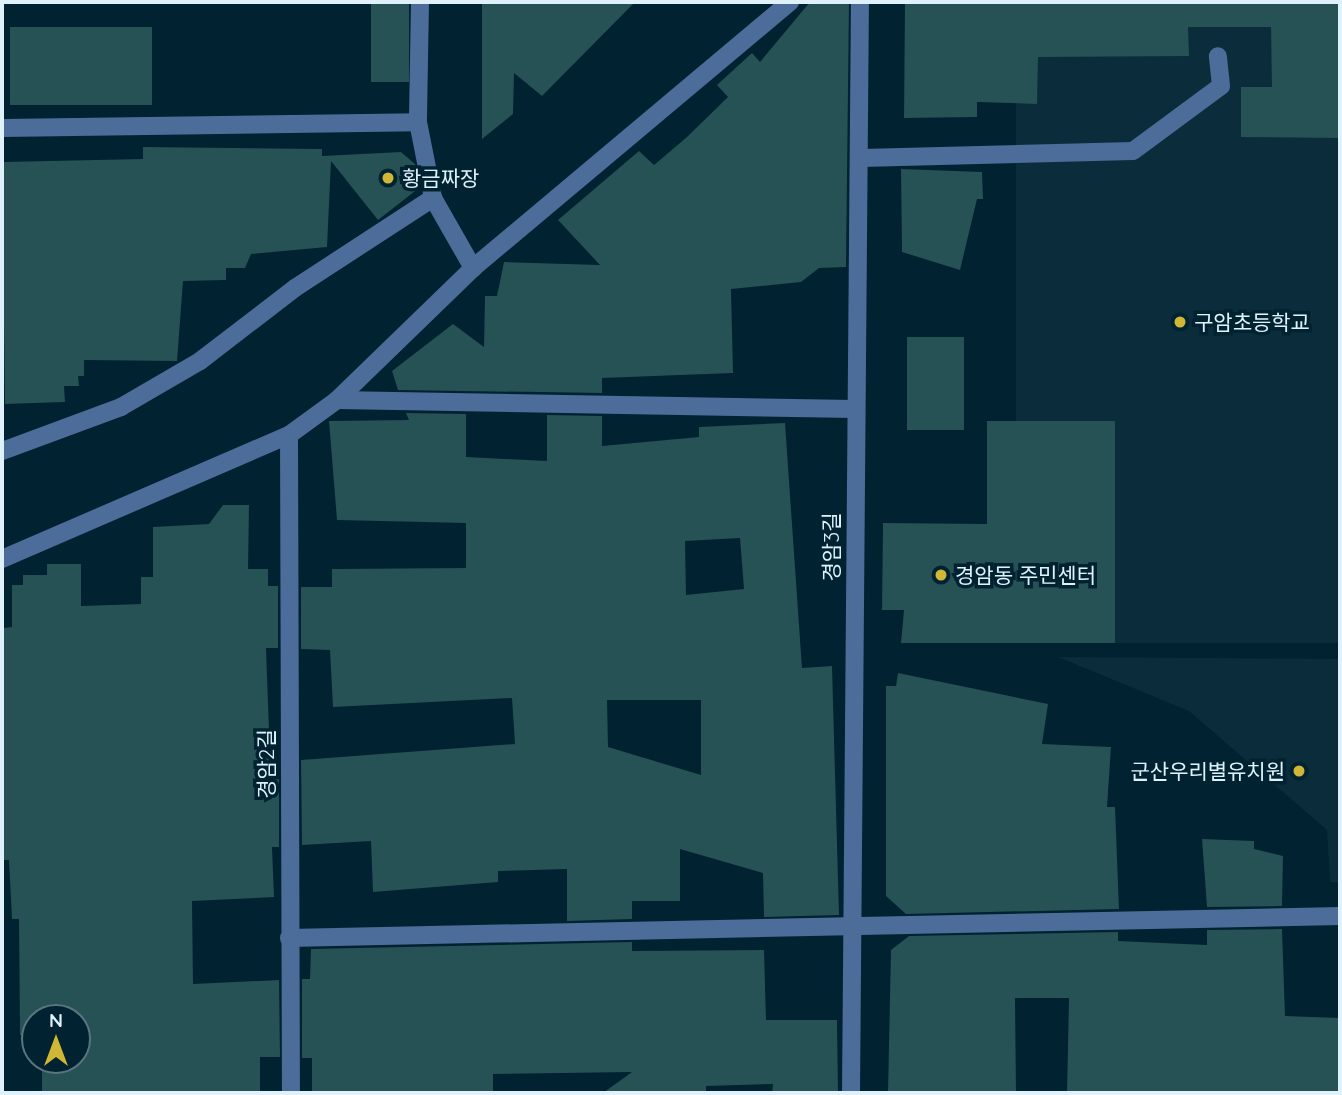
<!DOCTYPE html>
<html>
<head>
<meta charset="utf-8">
<style>
	body { margin:0 }
	#map { position:relative; width:1342px; height:1095px; overflow:hidden; background:#012231; font-family:Quicksand,"Noto Sans KR",sans-serif }
	div>[style] { position:absolute }
	.built>* { inset:0; background:#0b2d3b; transform-origin:0 0 }
	.building>* { inset:0; background:#265155; transform-origin:0 0 }
	.minor>* { height:18px; margin:-9px; padding:0 9px; transform-origin:9px; border-radius:9px; background:#4c6c99 }
	.dots>* { width:19px; height:19px; translate:-50% -50%; box-sizing:border-box; border:4px solid #012231; border-radius:50% }
	span { translate:-50% -50%; white-space:nowrap; text-align:center; line-height:1.15; -webkit-text-stroke:7px #012231; paint-order:stroke }
	.poi-label { font-size:21px; color:#dff2fb }
	.left { translate:0 -50%; text-align:left }
	.right { translate:-100% -50%; text-align:right }
	.street-label { font-size:21px; color:#dff2fb }
	.frame { position:absolute; inset:0; border:4px solid #dff2fb; pointer-events:none }
	.north { position:absolute; left:21px; top:1004px; width:70px; height:70px; box-sizing:border-box; background:#012231; border:2px solid #5a7582; border-radius:50%; rotate:0deg; font-size:19px; font-weight:700; line-height:28px; text-align:center; color:#dff2fb }
	.north::after { content:''; display:block; margin:auto; width:24px; height:32px; background:#d1b736; clip-path:polygon(50% 0,100% 100%,50% 72%,0 100%) }
</style>
</head>
<body>
<div id="map">
	<div class="built">
		<div style="left:1016px;top:2px;width:324px;height:641px"></div>
		<div style="clip-path:polygon(1058px 657px,1340px 659px,1340px 882px,1330px 882px,1327px 830px,1189px 711px)"></div>
	</div>
	<div class="building">
		<div style="left:371px;top:2px;width:38px;height:80px"></div>
		<div style="clip-path:polygon(482px 2px,635px 2px,542px 96px,514px 73px,513px 114px,482px 139px)"></div>
		<div style="clip-path:polygon(810px 2px,849px 2px,846px 267px,819px 268px,801px 282px,731px 289px,733px 373px,602px 378px,602px 393px,398px 390px,392px 371px,453px 324px,484px 347px,485px 296px,497px 296px,504px 262px,600px 265px,558px 220px,639px 151px,654px 165px,687px 137px,728px 97px,717px 85px,752px 53px,760px 62px)"></div>
		<div style="clip-path:polygon(905px 2px,1340px 2px,1340px 138px,1241px 137px,1241px 87px,1272px 87px,1271px 27px,1188px 27px,1189px 56px,1038px 57px,1037px 104px,977px 102px,977px 117px,904px 118px)"></div>
		<div style="left:10px;top:27px;width:142px;height:78px"></div>
		<div style="clip-path:polygon(143px 147px,322px 149px,322px 156px,401px 152px,415px 164px,419px 188px,378px 220px,331px 161px,327px 247px,251px 254px,245px 268px,226px 268px,226px 280px,183px 281px,177px 361px,84px 360px,84px 376px,78px 376px,79px 386px,64px 386px,65px 402px,5px 404px,2px 162px,143px 159px)"></div>
		<div style="clip-path:polygon(901px 169px,982px 172px,983px 199px,977px 199px,960px 270px,902px 252px)"></div>
		<div style="left:907px;top:337px;width:57px;height:93px"></div>
		<div style="clip-path:polygon(evenodd,406px 413px,466px 414px,466px 457px,547px 461px,547px 415px,602px 416px,602px 446px,699px 437px,699px 427px,785px 423px,802px 668px,832px 666px,839px 915px,764px 917px,763px 873px,680px 849px,680px 901px,632px 901px,632px 919px,567px 921px,567px 869px,498px 871px,498px 882px,373px 892px,371px 841px,302px 845px,301px 760px,515px 744px,512px 698px,333px 707px,330px 650px,301px 649px,301px 587px,332px 587px,332px 569px,466px 568px,466px 523px,337px 520px,329px 421px,409px 420px,406px 413px,740px 538px,744px 589px,686px 595px,685px 541px,740px 538px,406px 413px,607px 700px,701px 700px,701px 775px,608px 747px,607px 700px)"></div>
		<div style="clip-path:polygon(987px 421px,1115px 421px,1115px 643px,901px 643px,904px 610px,882px 610px,883px 523px,987px 524px)"></div>
		<div style="clip-path:polygon(223px 505px,249px 505px,248px 569px,268px 569px,268px 586px,278px 586px,278px 648px,266px 648px,270px 758px,279px 762px,279px 847px,272px 847px,274px 897px,192px 901px,193px 984px,279px 980px,280px 1057px,260px 1057px,260px 1091px,42px 1093px,42px 1060px,77px 1060px,77px 1018px,35px 1018px,35px 1035px,20px 1035px,19px 919px,12px 919px,9px 860px,2px 860px,4px 628px,12px 627px,12px 585px,23px 585px,23px 575px,47px 575px,47px 564px,81px 564px,81px 606px,141px 604px,141px 577px,153px 577px,153px 527px,209px 524px)"></div>
		<div style="clip-path:polygon(898px 673px,1048px 704px,1042px 744px,1111px 747px,1107px 807px,1115px 807px,1119px 909px,906px 914px,886px 896px,886px 686px,896px 686px)"></div>
		<div style="clip-path:polygon(1202px 839px,1254px 841px,1254px 849px,1283px 856px,1282px 906px,1207px 907px)"></div>
		<div style="clip-path:polygon(1282px 929px,1285px 1016px,1340px 1018px,1340px 1093px,1067px 1093px,1069px 998px,1015px 998px,1016px 1093px,888px 1093px,891px 950px,909px 936px,1118px 932px,1118px 941px,1207px 945px,1207px 930px)"></div>
		<div style="clip-path:polygon(632px 942px,632px 951px,764px 950px,766px 1020px,837px 1020px,838px 1093px,772px 1093px,773px 1084px,706px 1086px,706px 1093px,603px 1093px,632px 1072px,493px 1074px,493px 1093px,312px 1093px,312px 1058px,302px 1058px,302px 979px,310px 979px,311px 949px)"></div>
	</div>
	<div class="minor">
		<div style="left:420px;top:2px;width:120px;rotate:91deg"></div>
		<div style="left:418px;top:122px;width:77px;rotate:78.8deg"></div>
		<div style="left:433px;top:198px;width:81px;rotate:60.3deg"></div>
		<div style="left:2px;top:128px;width:416px;rotate:-0.8deg"></div>
		<div style="left:862px;top:158px;width:271px;rotate:-1.5deg"></div>
		<div style="left:1133px;top:151px;width:109px;rotate:-36.5deg"></div>
		<div style="left:1221px;top:86px;width:30px;rotate:-96deg"></div>
		<div style="left:337px;top:400px;width:517px;rotate:1deg"></div>
		<div style="left:289px;top:435px;width:658px;rotate:89.83deg"></div>
		<div style="left:2px;top:451px;width:127px;rotate:-20.3deg"></div>
		<div style="left:121px;top:407px;width:91px;rotate:-30.2deg"></div>
		<div style="left:200px;top:361px;width:120px;rotate:-37.5deg"></div>
		<div style="left:295px;top:288px;width:165px;rotate:-33.1deg"></div>
		<div style="left:2px;top:559px;width:313px;rotate:-23.4deg"></div>
		<div style="left:289px;top:435px;width:59px;rotate:-36.1deg"></div>
		<div style="left:337px;top:400px;width:190px;rotate:-44.1deg"></div>
		<div style="left:473px;top:268px;width:414px;rotate:-40deg"></div>
		<div style="left:289px;top:938px;width:1051px;rotate:-1.2deg"></div>
		<div style="left:851px;top:1093px;width:1091px;rotate:-89.53deg"></div>
	</div>
	<div class="dots">
		<div style="left:388px;top:178px;background:#d1b736"></div>
		<div style="left:1180px;top:322px;background:#d1b736"></div>
		<div style="left:941px;top:575px;background:#d1b736"></div>
		<div style="left:1299px;top:771px;background:#d1b736"></div>
	</div>
	<div class="poi-label">
		<span class="left" style="left:402px;top:178px">황금짜장</span>
		<span class="left" style="left:1194px;top:322px">구암초등학교</span>
		<span class="left" style="left:955px;top:575px">경암동 주민센터</span>
		<span class="right" style="left:1285px;top:771px">군산우리별유치원</span>
	</div>
	<div class="street-label">
		<span style="left:831px;top:547px;rotate:-90deg">경암3길</span>
		<span style="left:266px;top:764px;rotate:-90deg">경암2길</span>
	</div>
	<div class="frame"></div>
	<div class="north">N</div>
</div>
</body>
</html>
